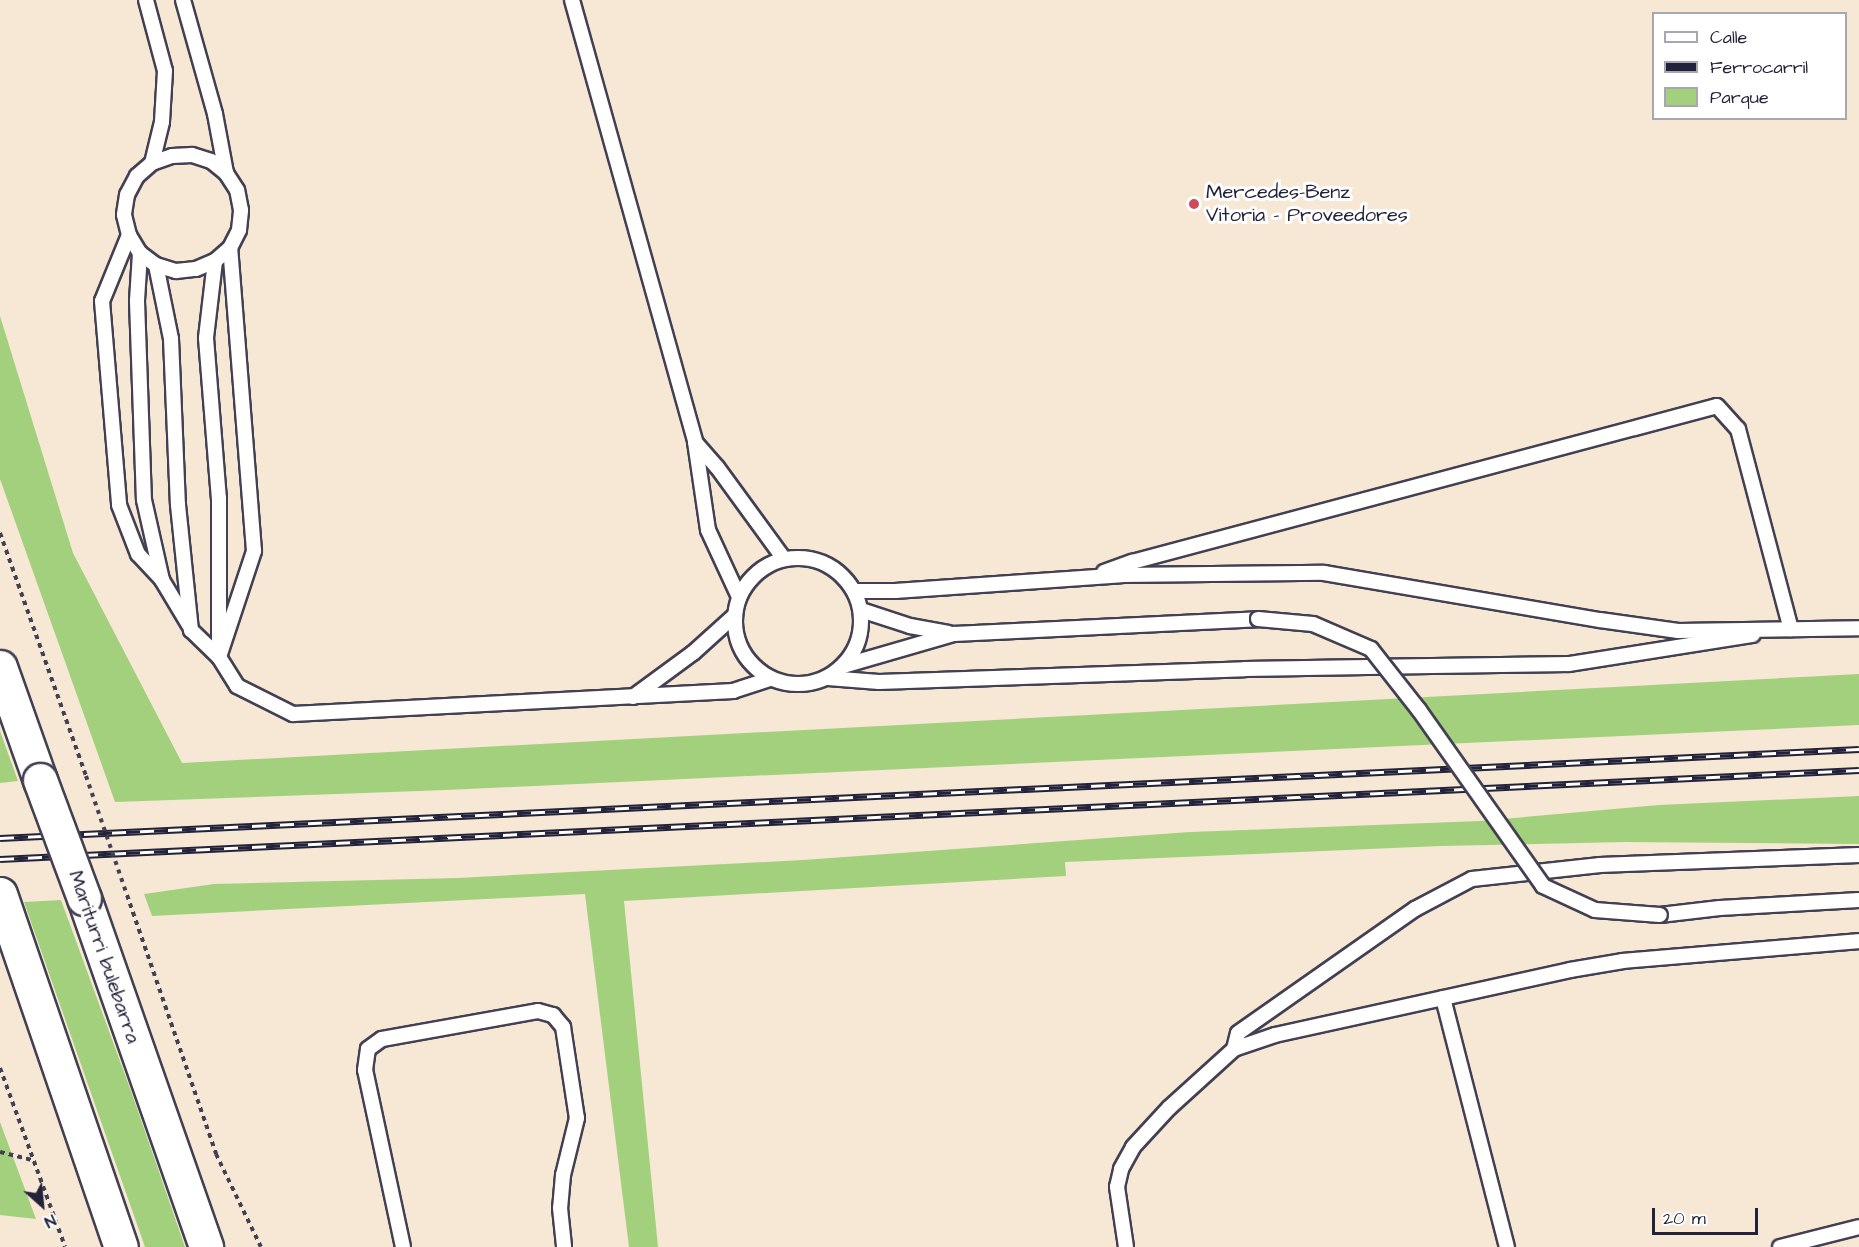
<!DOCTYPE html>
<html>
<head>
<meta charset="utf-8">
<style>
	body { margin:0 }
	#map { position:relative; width:1859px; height:1247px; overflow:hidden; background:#f6e8d4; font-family:"Architects Daughter",sans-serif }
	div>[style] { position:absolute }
	.green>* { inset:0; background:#a2d07d }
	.path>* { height:4px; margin-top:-2px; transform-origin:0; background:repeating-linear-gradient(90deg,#424052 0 4.5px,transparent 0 9px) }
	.roads { filter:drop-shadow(2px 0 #424052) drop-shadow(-2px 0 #424052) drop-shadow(0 2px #424052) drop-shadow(0 -2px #424052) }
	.lane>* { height:14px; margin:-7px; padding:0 7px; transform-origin:7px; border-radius:7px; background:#fff }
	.lane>.ring { margin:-7px; padding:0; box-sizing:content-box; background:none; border:14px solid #fff; border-radius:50% }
	.secondary>* { height:33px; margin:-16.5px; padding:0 16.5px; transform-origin:16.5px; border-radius:16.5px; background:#fff }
	.rail>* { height:7px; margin-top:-3.5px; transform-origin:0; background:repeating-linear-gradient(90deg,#fff 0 14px,#22223b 0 28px); box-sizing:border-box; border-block:2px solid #22223b }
	.path-bridge>* { height:4px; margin-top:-2px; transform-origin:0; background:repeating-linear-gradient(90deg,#424052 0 4.5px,transparent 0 9px) }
	.bridges { filter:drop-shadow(2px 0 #424052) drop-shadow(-2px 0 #424052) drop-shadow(0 2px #424052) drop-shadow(0 -2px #424052) }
	.lane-bridge>* { height:14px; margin:-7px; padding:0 7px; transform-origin:7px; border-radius:7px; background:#fff }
	.secondary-bridge>* { height:33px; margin:-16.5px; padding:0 16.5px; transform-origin:16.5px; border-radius:16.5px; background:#fff }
	.dots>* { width:16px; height:16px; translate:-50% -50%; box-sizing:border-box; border:3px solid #fff; border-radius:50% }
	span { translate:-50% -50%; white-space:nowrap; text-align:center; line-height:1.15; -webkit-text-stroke:6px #fff; paint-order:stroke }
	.poi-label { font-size:20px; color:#22223b }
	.left { translate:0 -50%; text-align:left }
	.street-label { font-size:20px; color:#22223b }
	.legend { position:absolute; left:1652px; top:12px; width:195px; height:108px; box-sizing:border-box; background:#fff; border:2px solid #a7a7b1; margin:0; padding:8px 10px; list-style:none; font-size:18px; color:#22223b }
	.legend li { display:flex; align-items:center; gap:12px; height:30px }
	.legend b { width:30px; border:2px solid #a7a7b1 }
	.north { position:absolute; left:12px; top:1175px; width:60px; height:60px; -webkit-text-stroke:4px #fff; paint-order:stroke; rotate:153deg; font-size:16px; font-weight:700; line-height:24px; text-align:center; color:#22223b }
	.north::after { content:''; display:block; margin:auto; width:21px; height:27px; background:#22223b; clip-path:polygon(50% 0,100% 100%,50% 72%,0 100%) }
	.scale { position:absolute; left:1652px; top:1208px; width:106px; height:27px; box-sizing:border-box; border:3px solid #22223b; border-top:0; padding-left:8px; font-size:18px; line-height:21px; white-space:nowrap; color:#22223b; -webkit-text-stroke:4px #fff; paint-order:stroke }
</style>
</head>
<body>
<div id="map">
	<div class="green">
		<div style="clip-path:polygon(0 316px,73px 553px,182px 763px,1859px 674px,1859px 725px,446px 790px,115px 802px,0 479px)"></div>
		<div style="clip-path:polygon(0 731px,18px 781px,0 783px)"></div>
		<div style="clip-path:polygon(1859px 796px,1859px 844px,1624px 842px,1440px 846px,1065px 862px,1066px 876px,624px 901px,658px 1247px,629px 1247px,585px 894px,152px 916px,144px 894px,214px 884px,457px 878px,803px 860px,1190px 832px,1480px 821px,1659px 805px)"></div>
		<div style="clip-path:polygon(61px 900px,132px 1094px,185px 1247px,145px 1247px,24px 902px)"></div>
		<div style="clip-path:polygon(0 1122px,16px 1165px,36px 1219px,0 1215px)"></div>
	</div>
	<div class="path">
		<div style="left:0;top:533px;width:258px;rotate:70.5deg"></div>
		<div style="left:127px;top:895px;width:274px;rotate:71deg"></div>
		<div style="left:216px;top:1154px;width:103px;rotate:64.2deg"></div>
		<div style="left:0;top:1068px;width:190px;rotate:70deg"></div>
		<div style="left:0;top:1152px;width:34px;rotate:14deg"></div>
	</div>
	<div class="roads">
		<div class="lane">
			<div style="left:146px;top:0;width:73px;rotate:75deg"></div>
			<div style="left:165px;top:71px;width:51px;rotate:93.4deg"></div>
			<div style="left:162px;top:122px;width:42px;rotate:103.7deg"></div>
			<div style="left:183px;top:0;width:118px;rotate:74.3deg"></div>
			<div style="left:215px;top:114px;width:60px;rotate:79.4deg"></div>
			<div style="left:572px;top:0;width:459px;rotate:74.4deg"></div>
			<div style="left:695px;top:442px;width:89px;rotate:81.6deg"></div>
			<div style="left:708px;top:530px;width:74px;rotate:65.2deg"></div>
			<div style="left:129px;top:235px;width:71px;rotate:112.2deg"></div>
			<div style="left:102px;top:301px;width:205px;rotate:85.2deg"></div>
			<div style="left:119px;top:505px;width:53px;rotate:68.8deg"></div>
			<div style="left:138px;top:554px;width:35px;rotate:47deg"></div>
			<div style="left:140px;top:253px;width:48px;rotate:93.6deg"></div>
			<div style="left:137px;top:301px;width:199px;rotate:88deg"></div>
			<div style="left:144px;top:500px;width:82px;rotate:77.3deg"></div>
			<div style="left:162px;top:580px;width:52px;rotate:59deg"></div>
			<div style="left:215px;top:261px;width:78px;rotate:96.7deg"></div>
			<div style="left:206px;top:338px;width:161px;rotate:85.4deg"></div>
			<div style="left:219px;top:498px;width:145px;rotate:90deg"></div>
			<div style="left:156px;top:265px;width:21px;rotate:17deg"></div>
			<div style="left:176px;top:271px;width:20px;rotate:-6deg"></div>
			<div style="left:196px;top:269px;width:21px;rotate:-23deg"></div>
			<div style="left:215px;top:261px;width:20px;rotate:-41deg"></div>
			<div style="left:230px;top:248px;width:20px;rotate:-63deg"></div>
			<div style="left:239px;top:230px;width:20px;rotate:-84deg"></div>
			<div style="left:241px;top:210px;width:20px;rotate:-101deg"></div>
			<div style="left:237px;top:190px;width:20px;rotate:-123deg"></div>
			<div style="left:226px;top:173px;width:19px;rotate:-141deg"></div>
			<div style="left:211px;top:161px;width:20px;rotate:-162deg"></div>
			<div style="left:192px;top:155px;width:20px;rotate:177deg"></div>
			<div style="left:172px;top:156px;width:21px;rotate:161deg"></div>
			<div style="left:152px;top:163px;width:20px;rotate:139deg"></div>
			<div style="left:137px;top:176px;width:21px;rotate:118deg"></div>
			<div style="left:127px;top:195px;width:20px;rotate:99deg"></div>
			<div style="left:124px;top:215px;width:21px;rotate:76deg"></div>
			<div style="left:129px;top:235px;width:21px;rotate:59deg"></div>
			<div style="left:140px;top:253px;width:20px;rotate:37deg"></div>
			<div style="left:156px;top:265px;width:76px;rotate:78.5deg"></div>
			<div style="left:171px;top:339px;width:166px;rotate:87.6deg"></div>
			<div style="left:178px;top:505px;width:126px;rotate:84.1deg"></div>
			<div style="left:191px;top:630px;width:39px;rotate:44deg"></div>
			<div style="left:219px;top:657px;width:34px;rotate:58deg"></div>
			<div style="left:237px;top:686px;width:63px;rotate:26.6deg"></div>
			<div style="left:293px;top:714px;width:441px;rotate:-3deg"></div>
			<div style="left:733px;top:691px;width:40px;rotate:-18deg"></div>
			<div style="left:695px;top:442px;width:33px;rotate:49deg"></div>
			<div style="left:717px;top:467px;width:114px;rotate:53.9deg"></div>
			<div class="ring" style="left:735px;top:558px;width:112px;height:112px"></div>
			<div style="left:1104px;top:572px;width:30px;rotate:-20deg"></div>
			<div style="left:1132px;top:562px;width:605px;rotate:-14.93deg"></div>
			<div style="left:1717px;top:406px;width:31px;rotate:48deg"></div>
			<div style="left:1738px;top:429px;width:207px;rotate:75.2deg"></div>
			<div style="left:854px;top:591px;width:41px"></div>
			<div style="left:895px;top:591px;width:227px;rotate:-4deg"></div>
			<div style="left:1121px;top:575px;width:203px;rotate:-0.6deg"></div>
			<div style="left:1324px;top:573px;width:280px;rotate:9.7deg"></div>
			<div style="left:1600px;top:620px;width:79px;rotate:8deg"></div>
			<div style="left:1678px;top:631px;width:181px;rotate:-0.9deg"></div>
			<div style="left:861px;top:610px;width:52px;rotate:18.1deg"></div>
			<div style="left:910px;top:626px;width:39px;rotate:10deg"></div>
			<div style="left:219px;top:657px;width:112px;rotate:-71.7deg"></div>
			<div style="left:254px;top:551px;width:304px;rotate:-94.5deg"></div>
			<div style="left:843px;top:666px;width:116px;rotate:-16.1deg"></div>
			<div style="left:954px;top:634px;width:304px;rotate:-2.8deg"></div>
			<div style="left:828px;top:678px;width:51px;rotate:4.5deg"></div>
			<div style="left:879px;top:682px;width:366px;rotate:-2deg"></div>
			<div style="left:1245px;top:669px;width:324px;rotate:-0.9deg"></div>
			<div style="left:1569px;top:664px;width:186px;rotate:-9deg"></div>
			<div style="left:633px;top:697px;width:74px;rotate:-36.3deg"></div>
			<div style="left:693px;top:653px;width:55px;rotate:-42.1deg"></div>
			<div style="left:1660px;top:915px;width:60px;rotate:-6.7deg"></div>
			<div style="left:1720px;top:908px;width:139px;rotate:-3.3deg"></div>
			<div style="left:1443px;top:998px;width:257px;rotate:75.6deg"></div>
			<div style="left:1234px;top:1049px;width:16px;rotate:-76deg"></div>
			<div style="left:1238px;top:1033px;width:216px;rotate:-35deg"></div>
			<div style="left:1415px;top:909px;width:64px;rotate:-27.8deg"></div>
			<div style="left:1472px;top:879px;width:129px;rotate:-6.2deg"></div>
			<div style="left:1600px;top:865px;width:259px;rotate:-2.2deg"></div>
			<div style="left:403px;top:1247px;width:181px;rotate:-102.1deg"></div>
			<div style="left:365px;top:1070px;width:21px;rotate:-82deg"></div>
			<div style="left:368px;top:1049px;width:17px;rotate:-36deg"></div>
			<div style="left:382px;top:1039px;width:158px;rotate:-10.2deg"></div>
			<div style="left:538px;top:1011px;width:16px;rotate:15deg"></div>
			<div style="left:553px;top:1015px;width:16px;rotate:50deg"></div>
			<div style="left:563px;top:1027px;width:92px;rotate:81.3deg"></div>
			<div style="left:577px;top:1118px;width:59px;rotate:103.8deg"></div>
			<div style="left:563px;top:1175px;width:33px;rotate:95deg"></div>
			<div style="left:560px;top:1208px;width:39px;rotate:84deg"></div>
			<div style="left:1126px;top:1247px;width:61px;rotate:-98.5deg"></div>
			<div style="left:1117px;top:1187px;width:18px;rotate:-77deg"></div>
			<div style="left:1121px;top:1169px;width:25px;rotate:-61deg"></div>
			<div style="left:1133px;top:1147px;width:53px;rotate:-47.3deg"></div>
			<div style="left:1169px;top:1108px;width:88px;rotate:-42.2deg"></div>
			<div style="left:1234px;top:1049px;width:43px;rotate:-18.9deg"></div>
			<div style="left:1275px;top:1035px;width:302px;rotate:-12.4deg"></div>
			<div style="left:1570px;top:970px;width:54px;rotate:-9.6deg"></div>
			<div style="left:1623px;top:961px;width:237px;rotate:-4.8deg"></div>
			<div style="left:1780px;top:1247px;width:81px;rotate:-14.2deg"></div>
		</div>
		<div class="secondary">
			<div style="left:0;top:667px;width:120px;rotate:70.5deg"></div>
			<div style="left:0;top:894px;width:373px;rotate:71.1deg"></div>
			<div style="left:84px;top:898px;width:370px;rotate:70.7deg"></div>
		</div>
	</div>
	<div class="rail">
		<div style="left:0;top:838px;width:1861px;rotate:-2.74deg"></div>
		<div style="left:0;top:859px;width:1861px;rotate:-2.74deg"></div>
	</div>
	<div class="path-bridge">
		<div style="left:86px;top:776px;width:126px;rotate:71deg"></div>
	</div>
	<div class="bridges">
		<div class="lane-bridge">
			<div style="left:1258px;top:619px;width:55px;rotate:5.2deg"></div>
			<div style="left:1313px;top:624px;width:63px;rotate:23.3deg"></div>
			<div style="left:1371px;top:649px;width:78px;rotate:51.8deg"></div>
			<div style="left:1419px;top:710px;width:215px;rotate:54.8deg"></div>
			<div style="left:1543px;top:886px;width:57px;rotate:24.8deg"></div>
			<div style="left:1595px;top:910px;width:65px;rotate:4.4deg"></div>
		</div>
		<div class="secondary-bridge">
			<div style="left:40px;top:780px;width:126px;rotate:69.6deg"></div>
		</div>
	</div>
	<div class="dots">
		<div style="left:1194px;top:204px;background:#d1495b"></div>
	</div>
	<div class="poi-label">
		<span class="left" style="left:1206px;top:204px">Mercedes-Benz<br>Vitoria - Proveedores</span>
	</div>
	<div class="street-label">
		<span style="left:104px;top:957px;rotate:71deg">Mariturri bulebarra</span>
	</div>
	<ul class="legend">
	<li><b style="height:8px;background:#fff"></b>Calle</li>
	<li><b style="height:8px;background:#22223b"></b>Ferrocarril</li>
	<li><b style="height:16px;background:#a2d07d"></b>Parque</li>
	</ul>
	<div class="north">N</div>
	<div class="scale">20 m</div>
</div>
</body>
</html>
